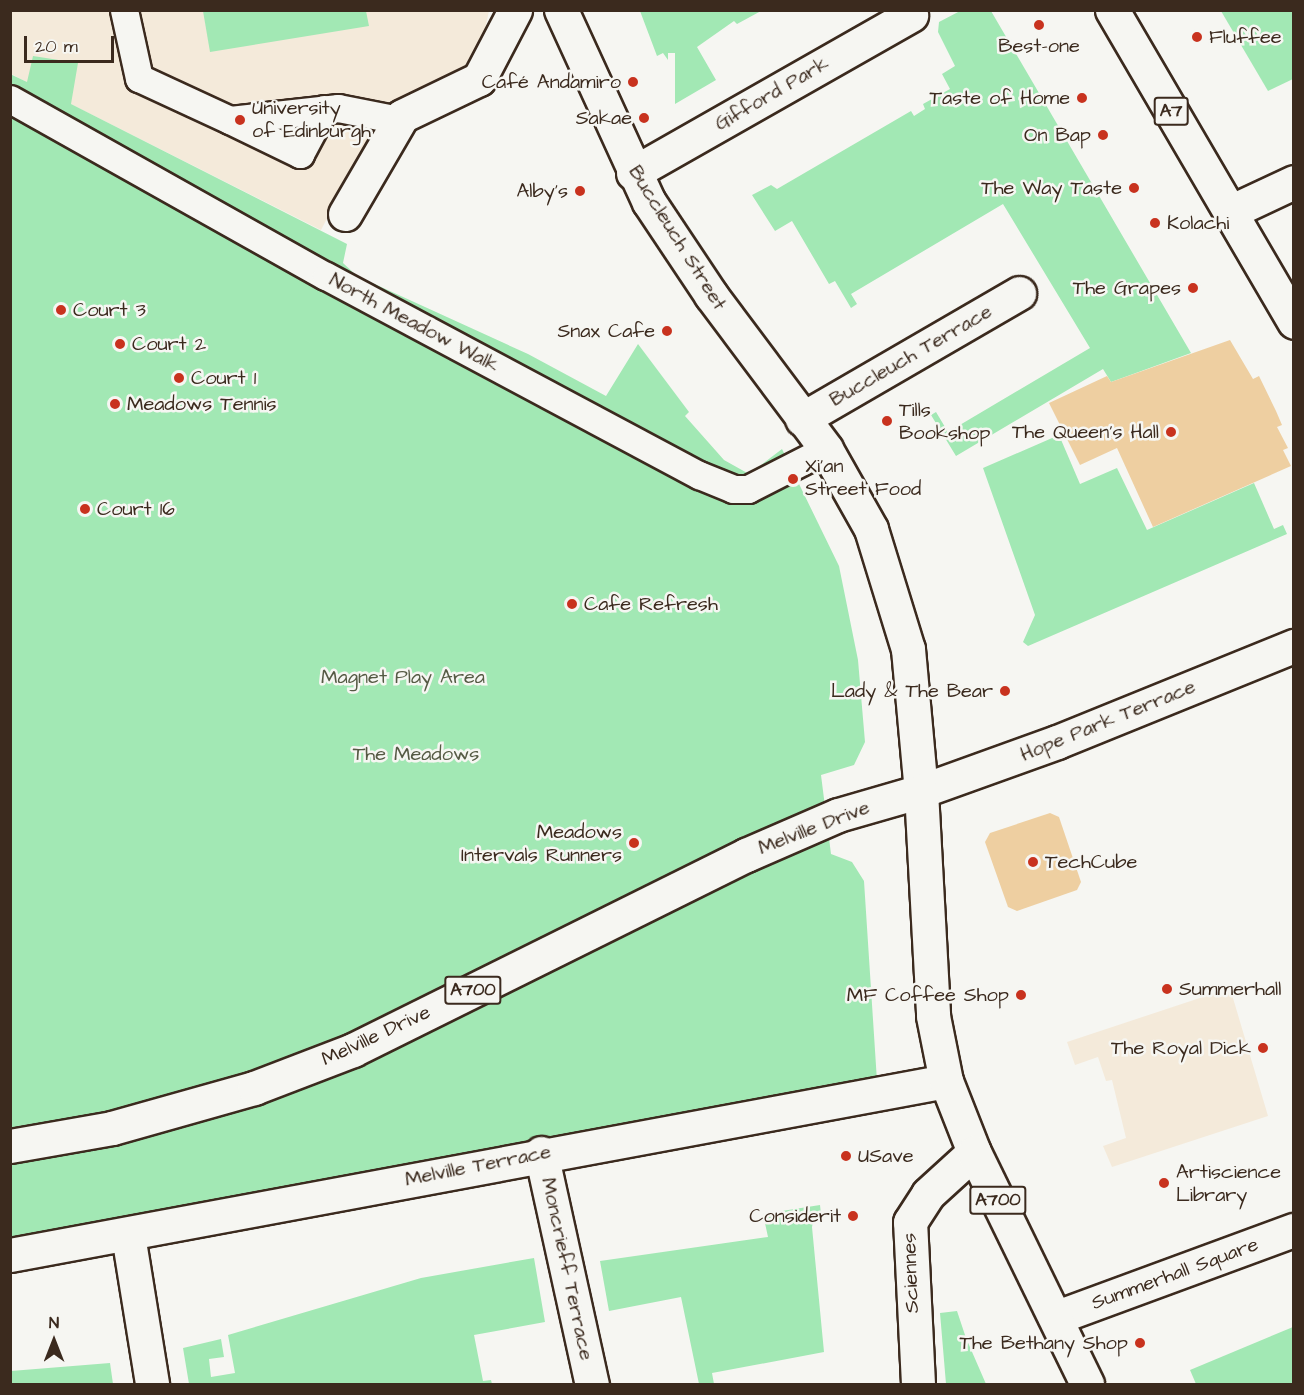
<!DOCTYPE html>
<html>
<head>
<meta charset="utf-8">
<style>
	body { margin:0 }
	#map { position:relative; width:1304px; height:1395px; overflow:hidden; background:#f6f6f2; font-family:"Architects Daughter",sans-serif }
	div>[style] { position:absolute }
	.built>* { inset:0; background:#f4eada }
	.green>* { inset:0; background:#a2e8b4 }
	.building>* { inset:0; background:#eecfa1 }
	.roads { filter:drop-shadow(2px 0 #3b2a1e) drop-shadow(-2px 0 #3b2a1e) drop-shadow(0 2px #3b2a1e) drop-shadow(0 -2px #3b2a1e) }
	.pedestrian>* { height:27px; margin:-13.5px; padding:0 13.5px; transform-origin:13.5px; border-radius:13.5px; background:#f6f6f2 }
	.minor>* { height:33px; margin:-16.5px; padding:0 16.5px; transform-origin:16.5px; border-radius:16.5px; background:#f6f6f2 }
	.tertiary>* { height:33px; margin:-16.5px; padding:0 16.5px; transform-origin:16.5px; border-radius:16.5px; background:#f6f6f2 }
	.primary>* { height:33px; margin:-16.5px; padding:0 16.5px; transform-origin:16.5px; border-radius:16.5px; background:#f6f6f2 }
	.dots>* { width:16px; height:16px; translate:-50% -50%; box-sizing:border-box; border:3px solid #f6f6f2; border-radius:50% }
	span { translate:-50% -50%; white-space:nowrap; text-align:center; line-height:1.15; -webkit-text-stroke:5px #f6f6f2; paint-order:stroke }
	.shield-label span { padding:2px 4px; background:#f6f6f2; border:2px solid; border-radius:4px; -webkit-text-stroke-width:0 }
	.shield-label { font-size:18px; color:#3b2a1e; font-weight:700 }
	.poi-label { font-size:20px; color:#3b2a1e }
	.left { translate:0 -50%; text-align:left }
	.right { translate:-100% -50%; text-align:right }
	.street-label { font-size:20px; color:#3b2a1e }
	.park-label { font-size:20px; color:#555a44 }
	.frame { position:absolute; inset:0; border:12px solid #3b2a1e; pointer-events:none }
	.north { position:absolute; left:24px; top:1311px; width:60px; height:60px; -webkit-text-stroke:4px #f6f6f2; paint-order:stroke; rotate:0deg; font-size:16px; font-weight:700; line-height:24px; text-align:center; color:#3b2a1e }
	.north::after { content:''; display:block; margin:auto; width:21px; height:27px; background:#3b2a1e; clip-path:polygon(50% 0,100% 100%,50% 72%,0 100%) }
	.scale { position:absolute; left:24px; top:36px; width:90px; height:27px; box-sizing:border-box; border:3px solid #3b2a1e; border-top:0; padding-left:8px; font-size:18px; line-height:21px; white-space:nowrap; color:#3b2a1e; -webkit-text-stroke:4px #f6f6f2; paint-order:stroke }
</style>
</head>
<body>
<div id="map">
	<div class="built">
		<div style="clip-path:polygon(10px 11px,489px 11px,484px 34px,461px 72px,387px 103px,321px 230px,11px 74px)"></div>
		<div style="clip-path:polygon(1230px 988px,1268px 1116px,1112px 1167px,1103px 1146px,1126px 1138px,1112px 1080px,1106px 1081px,1098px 1057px,1075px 1065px,1067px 1042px)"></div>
	</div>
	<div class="green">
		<div style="clip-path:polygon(203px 11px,366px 11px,369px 26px,210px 52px)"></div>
		<div style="clip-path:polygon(640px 11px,761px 11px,737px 24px,734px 21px,697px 47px,716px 80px,675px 104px,675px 53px,668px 53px,668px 60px,663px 53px,657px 56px)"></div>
		<div style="clip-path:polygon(960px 11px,991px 11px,1191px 353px,1111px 382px,1103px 369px,956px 456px,931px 415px,936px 412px,948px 432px,1090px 348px,1003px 204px,851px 294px,857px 304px,851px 308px,835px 281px,829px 284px,792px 221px,775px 231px,752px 195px,771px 185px,777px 189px,911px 111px,914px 116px,925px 109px,923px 104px,950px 89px,942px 74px,955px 66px,938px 32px,939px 22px)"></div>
		<div style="clip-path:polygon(1221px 11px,1293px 11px,1293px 79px,1268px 91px)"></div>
		<div style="clip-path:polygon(33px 56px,78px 63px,71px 104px,347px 244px,343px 263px,357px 276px,528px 354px,606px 396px,638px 344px,689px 412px,685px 416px,724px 460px,749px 474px,782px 449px,839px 566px,858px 660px,865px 742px,854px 765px,821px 775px,831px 854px,852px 862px,864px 881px,877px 1081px,11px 1241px,10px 74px,27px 82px)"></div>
		<div style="clip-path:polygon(1059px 435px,1080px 484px,1117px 468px,1147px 530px,1254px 483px,1274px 529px,1283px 525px,1287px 534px,1028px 646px,1023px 642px,1035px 615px,983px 468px)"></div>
		<div style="clip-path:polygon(820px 1205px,821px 1214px,814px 1217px,812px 1227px,824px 1352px,712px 1373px,714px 1384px,699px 1384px,681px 1297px,609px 1311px,600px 1261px,768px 1237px,763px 1214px)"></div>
		<div style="clip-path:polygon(534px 1258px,545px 1322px,474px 1335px,483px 1381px,491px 1380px,492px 1384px,189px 1384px,183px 1348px,221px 1339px,224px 1357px,209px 1359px,211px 1377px,235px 1373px,228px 1335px,421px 1278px)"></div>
		<div style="clip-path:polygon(957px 1311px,966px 1338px,986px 1384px,946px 1384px,940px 1313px)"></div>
		<div style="clip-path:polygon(1293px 1327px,1293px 1384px,1196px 1384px,1190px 1370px)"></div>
		<div style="clip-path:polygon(110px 1363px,113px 1384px,11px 1384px,11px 1371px)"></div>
	</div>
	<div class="building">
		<div style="clip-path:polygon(1230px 340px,1253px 379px,1259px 376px,1276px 411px,1282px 425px,1277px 427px,1288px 448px,1283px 450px,1291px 466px,1153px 527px,1117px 448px,1080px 465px,1049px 403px,1107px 376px,1111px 382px)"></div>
		<div style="clip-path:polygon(1050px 813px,1059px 817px,1081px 882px,1077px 890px,1017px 911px,1008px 907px,985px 842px,990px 833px)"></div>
	</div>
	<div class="roads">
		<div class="pedestrian">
			<div style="left:124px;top:10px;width:70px;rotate:77.6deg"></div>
			<div style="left:139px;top:78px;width:100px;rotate:24.8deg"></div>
			<div style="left:230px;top:120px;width:109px;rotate:-6.3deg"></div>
			<div style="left:338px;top:108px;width:62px;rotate:11.1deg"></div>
			<div style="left:10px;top:99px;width:362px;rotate:29.3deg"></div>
			<div style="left:326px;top:276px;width:423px;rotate:28.1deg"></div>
			<div style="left:699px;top:475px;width:37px;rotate:22deg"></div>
			<div style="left:733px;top:489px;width:15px"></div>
			<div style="left:748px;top:489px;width:88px;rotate:-27.1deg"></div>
			<div style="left:230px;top:120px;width:78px;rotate:25.9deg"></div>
			<div style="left:300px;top:154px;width:51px;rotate:-61.9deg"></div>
		</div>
		<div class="minor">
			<div style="left:633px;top:173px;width:320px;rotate:-29.6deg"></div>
			<div style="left:1230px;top:212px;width:71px;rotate:-25.1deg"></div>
			<div style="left:345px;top:214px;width:113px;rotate:-59.8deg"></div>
			<div style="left:402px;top:116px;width:85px;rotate:-25.7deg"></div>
			<div style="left:479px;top:79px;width:78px;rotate:-62.4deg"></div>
			<div style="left:802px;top:419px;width:251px;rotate:-30.1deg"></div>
			<div style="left:541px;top:1153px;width:237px;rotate:77.6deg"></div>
			<div style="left:128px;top:1235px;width:151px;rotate:80.8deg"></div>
			<div style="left:10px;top:1255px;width:952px;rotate:-10.53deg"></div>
			<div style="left:1057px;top:1317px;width:252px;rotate:-20.2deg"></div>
			<div style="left:918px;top:1384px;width:162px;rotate:-92.8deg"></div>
			<div style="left:910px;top:1222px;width:33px;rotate:-57deg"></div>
			<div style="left:928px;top:1194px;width:62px;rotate:-42.4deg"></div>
		</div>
		<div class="tertiary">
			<div style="left:561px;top:10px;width:211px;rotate:65.4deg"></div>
			<div style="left:649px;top:202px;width:112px;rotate:56.3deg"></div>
			<div style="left:711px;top:295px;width:192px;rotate:53.2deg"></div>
			<div style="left:826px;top:449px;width:92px;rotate:60.6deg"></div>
			<div style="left:871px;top:529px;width:126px;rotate:72.9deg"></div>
			<div style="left:908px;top:649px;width:143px;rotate:84.8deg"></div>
			<div style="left:921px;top:791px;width:145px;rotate:-19.8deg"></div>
			<div style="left:1057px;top:742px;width:256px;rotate:-22.1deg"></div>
		</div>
		<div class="primary">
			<div style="left:1112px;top:10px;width:361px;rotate:59.7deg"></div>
			<div style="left:10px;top:1146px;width:104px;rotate:-10deg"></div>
			<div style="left:112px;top:1128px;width:148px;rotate:-15.7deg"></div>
			<div style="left:254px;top:1088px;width:106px;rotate:-21deg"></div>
			<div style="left:353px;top:1050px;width:439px;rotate:-26.4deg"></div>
			<div style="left:746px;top:855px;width:100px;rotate:-23.5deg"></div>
			<div style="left:838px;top:815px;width:86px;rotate:-16.1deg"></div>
			<div style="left:921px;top:791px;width:225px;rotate:86.9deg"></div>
			<div style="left:933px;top:1016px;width:66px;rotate:78.7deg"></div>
			<div style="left:946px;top:1081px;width:76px;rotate:68.5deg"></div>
			<div style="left:974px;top:1152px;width:258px;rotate:64deg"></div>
		</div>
	</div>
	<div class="dots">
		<div style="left:1039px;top:25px;background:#c8321e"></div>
		<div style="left:1197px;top:37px;background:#c8321e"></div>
		<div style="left:633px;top:82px;background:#c8321e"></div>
		<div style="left:1082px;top:98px;background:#c8321e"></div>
		<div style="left:644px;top:118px;background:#c8321e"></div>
		<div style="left:240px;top:120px;background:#c8321e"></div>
		<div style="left:1103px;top:135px;background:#c8321e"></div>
		<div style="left:1134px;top:188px;background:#c8321e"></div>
		<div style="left:580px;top:191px;background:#c8321e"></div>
		<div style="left:1155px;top:223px;background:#c8321e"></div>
		<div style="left:1193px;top:288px;background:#c8321e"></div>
		<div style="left:61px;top:310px;background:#c8321e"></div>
		<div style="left:667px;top:331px;background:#c8321e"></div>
		<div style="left:120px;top:344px;background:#c8321e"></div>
		<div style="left:179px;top:378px;background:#c8321e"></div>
		<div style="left:115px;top:404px;background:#c8321e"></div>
		<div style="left:887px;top:421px;background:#c8321e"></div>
		<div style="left:1171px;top:432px;background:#c8321e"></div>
		<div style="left:793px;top:479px;background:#c8321e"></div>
		<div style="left:85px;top:509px;background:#c8321e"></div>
		<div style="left:572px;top:604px;background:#c8321e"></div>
		<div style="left:1005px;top:691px;background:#c8321e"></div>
		<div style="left:634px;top:843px;background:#c8321e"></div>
		<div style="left:1033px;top:862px;background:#c8321e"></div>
		<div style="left:1167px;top:989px;background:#c8321e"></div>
		<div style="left:1021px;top:995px;background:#c8321e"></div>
		<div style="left:1263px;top:1048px;background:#c8321e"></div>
		<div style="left:846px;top:1156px;background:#c8321e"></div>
		<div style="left:1164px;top:1183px;background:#c8321e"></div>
		<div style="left:853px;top:1216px;background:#c8321e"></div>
		<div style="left:1140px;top:1343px;background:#c8321e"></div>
	</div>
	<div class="shield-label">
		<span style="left:1171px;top:111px">A7</span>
		<span style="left:473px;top:990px">A700</span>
		<span style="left:998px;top:1200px">A700</span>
	</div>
	<div class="poi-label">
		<span class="left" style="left:1209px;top:37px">Fluffee</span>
		<span style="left:1039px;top:46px">Best-one</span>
		<span class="right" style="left:621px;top:82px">Café Andamiro</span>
		<span class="right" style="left:1070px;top:98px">Taste of Home</span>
		<span class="left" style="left:252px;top:120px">University<br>of Edinburgh</span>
		<span class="right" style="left:632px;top:118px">Sakae</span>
		<span class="right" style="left:1091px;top:135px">On Bap</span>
		<span class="right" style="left:1122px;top:188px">The Way Taste</span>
		<span class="right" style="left:568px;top:191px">Alby's</span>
		<span class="left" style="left:1167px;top:223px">Kolachi</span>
		<span class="right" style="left:1181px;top:288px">The Grapes</span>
		<span class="left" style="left:73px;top:310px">Court 3</span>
		<span class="right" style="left:655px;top:331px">Snax Cafe</span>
		<span class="left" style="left:132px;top:344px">Court 2</span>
		<span class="left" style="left:191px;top:378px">Court 1</span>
		<span class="left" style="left:127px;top:404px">Meadows Tennis</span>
		<span class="left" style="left:899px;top:422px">Tills<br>Bookshop</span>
		<span class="right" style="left:1159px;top:432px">The Queen's Hall</span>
		<span class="left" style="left:805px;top:478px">Xi’an<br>Street Food</span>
		<span class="left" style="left:97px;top:509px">Court 16</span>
		<span class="left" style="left:584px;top:604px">Cafe Refresh</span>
		<span class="right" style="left:993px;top:691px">Lady &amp; The Bear</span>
		<span class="right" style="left:622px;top:844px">Meadows<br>Intervals Runners</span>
		<span class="left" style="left:1045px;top:862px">TechCube</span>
		<span class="left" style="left:1179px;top:989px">Summerhall</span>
		<span class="right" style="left:1009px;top:995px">MF Coffee Shop</span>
		<span class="right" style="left:1251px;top:1048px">The Royal Dick</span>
		<span class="left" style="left:858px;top:1156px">USave</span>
		<span class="left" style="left:1176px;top:1184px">Artiscience<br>Library</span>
		<span class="right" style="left:841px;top:1216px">Considerit</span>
		<span class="right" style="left:1128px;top:1343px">The Bethany Shop</span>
	</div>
	<div class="street-label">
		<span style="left:772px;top:94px;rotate:-30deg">Gifford Park</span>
		<span style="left:677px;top:238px;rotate:58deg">Buccleuch Street</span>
		<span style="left:414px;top:323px;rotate:28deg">North Meadow Walk</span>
		<span style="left:911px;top:356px;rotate:-30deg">Buccleuch Terrace</span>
		<span style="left:1108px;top:721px;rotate:-22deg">Hope Park Terrace</span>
		<span style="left:814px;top:828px;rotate:-21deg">Melville Drive</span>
		<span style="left:376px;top:1036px;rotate:-25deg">Melville Drive</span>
		<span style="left:478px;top:1166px;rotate:-11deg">Melville Terrace</span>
		<span style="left:567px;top:1269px;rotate:78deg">Moncrieff Terrace</span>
		<span style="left:911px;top:1273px;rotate:-92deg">Sciennes</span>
		<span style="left:1175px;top:1274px;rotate:-20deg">Summerhall Square</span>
	</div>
	<div class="park-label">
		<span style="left:403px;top:677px">Magnet Play Area</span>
		<span style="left:416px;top:754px">The Meadows</span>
	</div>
	<div class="frame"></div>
	<div class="north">N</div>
	<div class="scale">20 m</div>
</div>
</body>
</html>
